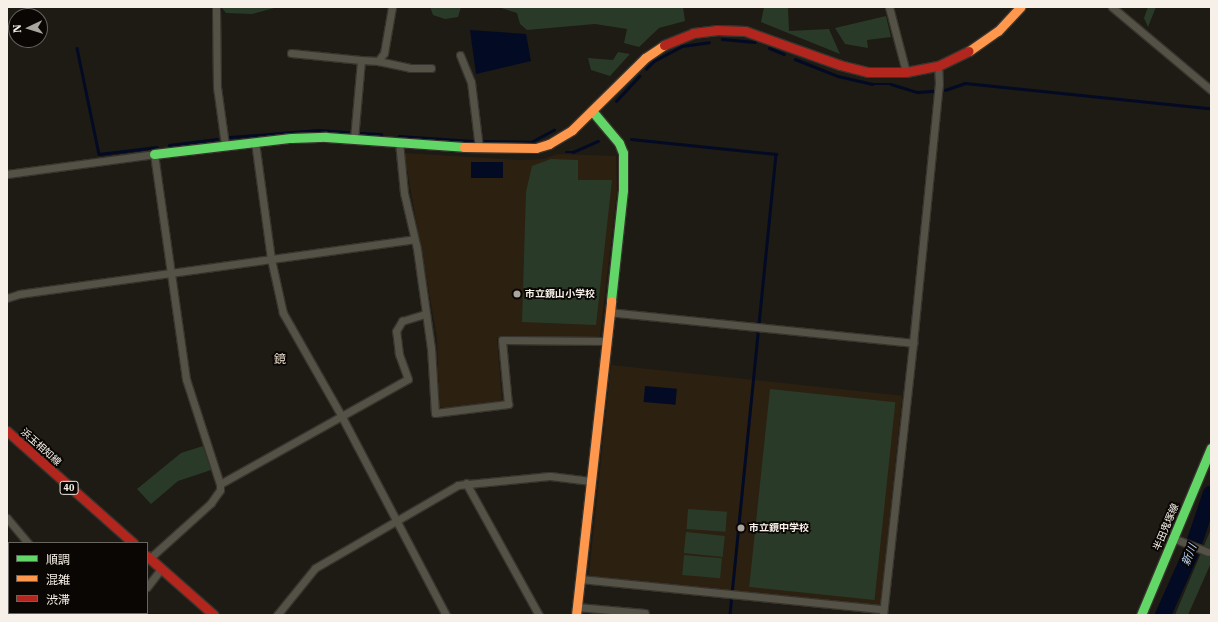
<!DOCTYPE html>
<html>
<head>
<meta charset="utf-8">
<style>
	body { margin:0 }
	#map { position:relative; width:1218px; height:622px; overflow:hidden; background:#1e1a14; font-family:"IBM Plex Serif","Noto Sans JP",serif }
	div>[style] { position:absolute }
	.built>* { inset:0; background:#2c2011; transform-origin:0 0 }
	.green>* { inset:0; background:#2a3a28; transform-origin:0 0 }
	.water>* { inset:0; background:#030a24; transform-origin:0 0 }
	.stream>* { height:2.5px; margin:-1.25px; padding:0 1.25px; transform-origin:1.25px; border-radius:1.25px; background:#030a24 }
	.river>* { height:16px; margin:-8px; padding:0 8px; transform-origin:8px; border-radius:8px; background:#030a24 }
	.roads { filter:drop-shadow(1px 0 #37342e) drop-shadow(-1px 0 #37342e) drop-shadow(0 1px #37342e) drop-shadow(0 -1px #37342e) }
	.street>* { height:7px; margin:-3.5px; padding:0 3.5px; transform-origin:3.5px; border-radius:3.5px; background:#545246 }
	.fast>* { height:9px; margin:-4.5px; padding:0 4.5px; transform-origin:4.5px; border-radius:4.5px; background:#63d668 }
	.slow>* { height:9px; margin:-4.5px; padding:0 4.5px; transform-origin:4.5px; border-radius:4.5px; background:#ff974d }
	.jam>* { height:9px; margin:-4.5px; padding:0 4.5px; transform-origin:4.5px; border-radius:4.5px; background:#b3261e }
	.dots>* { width:11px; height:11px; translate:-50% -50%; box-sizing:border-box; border:2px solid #0a0603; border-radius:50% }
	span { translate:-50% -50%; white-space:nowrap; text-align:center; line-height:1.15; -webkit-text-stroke:3.5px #0a0603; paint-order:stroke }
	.shield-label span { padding:1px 3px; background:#0a0603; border:1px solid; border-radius:3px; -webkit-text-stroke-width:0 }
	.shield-label { font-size:9px; color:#f6f0e8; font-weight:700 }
	.poi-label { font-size:10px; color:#f6f0e8; font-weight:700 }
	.left { translate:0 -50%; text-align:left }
	.street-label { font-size:10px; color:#f6f0e8 }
	.water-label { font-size:11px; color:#b7d1f6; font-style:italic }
	.quarter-label { font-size:12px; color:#e4d8c8 }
	.frame { position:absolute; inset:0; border:8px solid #f6f0e8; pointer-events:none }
	.legend { position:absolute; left:8px; top:542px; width:140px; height:72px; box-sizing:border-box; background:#0a0603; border:1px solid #68645f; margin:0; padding:5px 7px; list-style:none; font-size:12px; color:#f6f0e8 }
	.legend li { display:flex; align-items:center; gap:8px; height:20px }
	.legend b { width:20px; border:1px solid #68645f }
	.north { position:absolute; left:8px; top:8px; width:40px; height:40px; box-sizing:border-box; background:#0a0603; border:1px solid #68645f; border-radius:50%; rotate:266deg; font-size:11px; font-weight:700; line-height:16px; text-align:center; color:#f6f0e8 }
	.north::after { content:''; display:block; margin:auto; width:14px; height:18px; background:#aaa59e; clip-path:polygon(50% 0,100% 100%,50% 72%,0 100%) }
</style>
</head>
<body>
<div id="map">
	<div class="built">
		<div style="clip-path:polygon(404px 153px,520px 160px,544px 159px,557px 154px,616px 156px,617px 191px,600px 336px,598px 338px,497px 337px,502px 402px,443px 408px,439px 406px,437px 337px)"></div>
		<div style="left:611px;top:365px;width:293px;height:212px;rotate:6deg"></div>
	</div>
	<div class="green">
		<div style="clip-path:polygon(221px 7px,278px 7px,252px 14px,226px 13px)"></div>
		<div style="clip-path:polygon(430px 7px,461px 7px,458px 17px,445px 19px,433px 15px)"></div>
		<div style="clip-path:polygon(498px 7px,683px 7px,685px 21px,659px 28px,639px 47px,624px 43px,627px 29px,595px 24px,527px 30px,520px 24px,517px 13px)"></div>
		<div style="clip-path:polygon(764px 7px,788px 7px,789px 31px,829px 29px,840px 54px,761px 22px)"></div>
		<div style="clip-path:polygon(1148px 7px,1156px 7px,1148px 27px,1144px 18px)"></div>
		<div style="clip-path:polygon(886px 16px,891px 37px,867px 40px,868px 48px,845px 44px,835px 28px)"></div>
		<div style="clip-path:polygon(618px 52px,630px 54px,610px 76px,591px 70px,588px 58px,613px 60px)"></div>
		<div style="clip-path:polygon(551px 159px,578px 160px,578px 180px,612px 180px,596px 325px,522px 322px,526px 192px,532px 166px)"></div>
		<div style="left:770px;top:389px;width:126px;height:199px;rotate:6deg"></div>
		<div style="clip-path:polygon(203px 446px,211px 470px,178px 481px,151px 504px,137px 489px,181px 453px)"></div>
		<div style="left:688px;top:509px;width:39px;height:20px;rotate:4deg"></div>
		<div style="clip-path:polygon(1211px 529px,1211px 563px,1188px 615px,1175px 615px)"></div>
		<div style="left:686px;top:532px;width:39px;height:21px;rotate:6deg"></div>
		<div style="left:684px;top:555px;width:38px;height:20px;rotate:5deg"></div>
	</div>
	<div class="water">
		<div style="clip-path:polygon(470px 30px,526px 34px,531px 61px,476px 74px)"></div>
		<div style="left:471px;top:162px;width:32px;height:16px"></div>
		<div style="left:645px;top:386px;width:32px;height:16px;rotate:5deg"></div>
	</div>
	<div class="stream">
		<div style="left:722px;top:39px;width:33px;rotate:5deg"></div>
		<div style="left:77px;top:48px;width:108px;rotate:78.3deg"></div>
		<div style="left:99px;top:154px;width:58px;rotate:-6.9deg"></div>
		<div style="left:769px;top:48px;width:16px;rotate:22deg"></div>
		<div style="left:795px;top:59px;width:46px;rotate:21.6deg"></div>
		<div style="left:838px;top:76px;width:35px;rotate:13deg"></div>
		<div style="left:872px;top:84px;width:19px"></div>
		<div style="left:891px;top:84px;width:28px;rotate:17deg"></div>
		<div style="left:918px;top:92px;width:16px;rotate:-4deg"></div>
		<div style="left:646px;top:69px;width:11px;rotate:-45deg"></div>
		<div style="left:654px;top:61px;width:32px;rotate:-28deg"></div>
		<div style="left:682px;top:46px;width:27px;rotate:-8deg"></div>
		<div style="left:945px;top:90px;width:21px;rotate:-19deg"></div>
		<div style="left:965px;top:83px;width:245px;rotate:5.9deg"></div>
		<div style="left:616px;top:101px;width:34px;rotate:-47deg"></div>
		<div style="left:361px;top:133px;width:20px;rotate:3deg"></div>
		<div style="left:399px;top:136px;width:73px;rotate:3.9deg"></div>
		<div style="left:230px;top:137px;width:88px;rotate:-4.5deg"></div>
		<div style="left:318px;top:130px;width:31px;rotate:4deg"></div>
		<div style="left:631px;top:139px;width:146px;rotate:5.9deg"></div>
		<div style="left:776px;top:154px;width:463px;rotate:95.7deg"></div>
		<div style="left:484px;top:141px;width:47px;rotate:1.2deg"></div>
		<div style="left:531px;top:142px;width:26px;rotate:-28deg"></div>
		<div style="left:169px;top:145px;width:48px;rotate:-7.1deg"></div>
		<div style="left:566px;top:152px;width:7px"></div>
		<div style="left:573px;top:152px;width:27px;rotate:-24deg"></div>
	</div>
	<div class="river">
		<div style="left:1163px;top:615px;width:66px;rotate:-65.8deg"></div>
		<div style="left:1190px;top:555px;width:65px;rotate:-71.3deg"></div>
	</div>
	<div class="roads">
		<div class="street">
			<div style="left:216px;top:7px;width:80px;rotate:89.3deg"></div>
			<div style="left:217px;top:87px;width:59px;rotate:82.1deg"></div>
			<div style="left:889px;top:7px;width:67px;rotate:75.3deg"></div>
			<div style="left:1112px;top:7px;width:129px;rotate:40deg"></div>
			<div style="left:291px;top:53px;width:70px;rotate:5.7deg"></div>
			<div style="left:460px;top:55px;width:29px;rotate:68deg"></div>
			<div style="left:471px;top:82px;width:66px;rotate:83.1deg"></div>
			<div style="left:378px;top:61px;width:33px;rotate:12deg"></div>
			<div style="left:410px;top:68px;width:21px"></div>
			<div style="left:354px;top:139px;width:79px;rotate:-84.9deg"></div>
			<div style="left:361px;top:60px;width:17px;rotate:3deg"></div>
			<div style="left:378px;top:61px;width:10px;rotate:-53deg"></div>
			<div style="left:384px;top:53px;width:47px;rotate:-80.1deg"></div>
			<div style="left:255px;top:142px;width:118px;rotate:82.2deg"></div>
			<div style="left:271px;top:259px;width:55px;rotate:77.5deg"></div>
			<div style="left:283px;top:313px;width:120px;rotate:60.4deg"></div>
			<div style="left:342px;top:417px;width:224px;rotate:62.3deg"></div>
			<div style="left:399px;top:142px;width:51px;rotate:84.4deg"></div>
			<div style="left:404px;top:193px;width:57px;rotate:76.9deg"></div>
			<div style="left:417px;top:249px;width:100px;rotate:82deg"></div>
			<div style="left:431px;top:348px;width:65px;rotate:86.5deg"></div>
			<div style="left:435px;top:413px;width:74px;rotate:-7deg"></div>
			<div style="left:508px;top:404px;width:64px;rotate:-95.4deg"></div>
			<div style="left:502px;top:340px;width:104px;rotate:0.6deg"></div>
			<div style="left:7px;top:174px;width:148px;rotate:-7.7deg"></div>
			<div style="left:154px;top:154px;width:227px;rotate:81.9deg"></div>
			<div style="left:186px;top:379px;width:110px;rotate:72.1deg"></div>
			<div style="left:220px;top:484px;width:6px;rotate:90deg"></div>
			<div style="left:220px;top:490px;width:16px;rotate:125deg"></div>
			<div style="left:211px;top:503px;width:82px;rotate:138deg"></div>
			<div style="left:7px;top:298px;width:13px;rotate:-18deg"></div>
			<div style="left:19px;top:294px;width:399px;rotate:-7.9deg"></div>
			<div style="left:609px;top:312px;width:306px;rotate:5.8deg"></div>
			<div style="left:466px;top:483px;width:151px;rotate:61.1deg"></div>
			<div style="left:220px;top:484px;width:215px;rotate:-29.2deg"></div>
			<div style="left:408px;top:379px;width:27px;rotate:-110deg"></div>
			<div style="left:399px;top:354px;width:23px;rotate:-97deg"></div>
			<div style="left:396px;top:331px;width:12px;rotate:-59deg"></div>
			<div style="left:402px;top:321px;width:24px;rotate:-17deg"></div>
			<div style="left:7px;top:518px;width:33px;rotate:50deg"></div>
			<div style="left:1173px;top:538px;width:37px;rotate:22deg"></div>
			<div style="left:580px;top:579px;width:304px;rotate:5.7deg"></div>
			<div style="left:147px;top:587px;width:23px;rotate:-52deg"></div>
			<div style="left:7px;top:606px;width:4px;rotate:-56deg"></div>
			<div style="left:577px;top:607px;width:68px;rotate:5deg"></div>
			<div style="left:126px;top:615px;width:2px;rotate:-63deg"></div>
			<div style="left:277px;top:615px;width:60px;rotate:-51deg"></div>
			<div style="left:315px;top:568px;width:165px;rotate:-30.1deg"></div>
			<div style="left:458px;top:485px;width:92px;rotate:-5.6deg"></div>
			<div style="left:550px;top:476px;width:41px;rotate:7deg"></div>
			<div style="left:883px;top:615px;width:274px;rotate:-83.7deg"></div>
			<div style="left:913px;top:343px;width:260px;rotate:-84.3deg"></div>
			<div style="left:939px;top:84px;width:18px;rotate:-93deg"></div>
		</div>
		<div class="fast">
			<div style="left:593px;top:112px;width:40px;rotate:50deg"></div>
			<div style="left:619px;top:143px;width:11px;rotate:68deg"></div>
			<div style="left:623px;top:153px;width:37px;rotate:90deg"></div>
			<div style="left:623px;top:190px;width:112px;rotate:96.2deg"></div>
			<div style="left:154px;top:154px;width:138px;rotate:-6.7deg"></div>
			<div style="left:291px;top:138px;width:35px;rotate:-2deg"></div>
			<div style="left:326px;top:137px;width:138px;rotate:4.1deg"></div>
			<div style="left:1141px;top:615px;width:181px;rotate:-67.3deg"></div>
		</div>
		<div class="slow">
			<div style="left:969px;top:51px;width:35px;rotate:-35deg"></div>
			<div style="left:998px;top:31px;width:33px;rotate:-47deg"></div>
			<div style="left:464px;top:147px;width:72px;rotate:0.8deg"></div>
			<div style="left:536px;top:148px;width:14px;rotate:-17deg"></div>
			<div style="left:549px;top:144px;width:27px;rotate:-31deg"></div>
			<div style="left:572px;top:130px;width:103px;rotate:-44.6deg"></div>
			<div style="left:645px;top:58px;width:23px;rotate:-34deg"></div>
			<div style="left:576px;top:615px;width:316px;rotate:-83.6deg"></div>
		</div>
		<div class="jam">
			<div style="left:664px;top:45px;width:31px;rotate:-22deg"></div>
			<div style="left:693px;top:33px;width:23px;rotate:-7deg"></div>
			<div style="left:716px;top:30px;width:29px;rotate:2deg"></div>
			<div style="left:745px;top:31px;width:101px;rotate:19.7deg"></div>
			<div style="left:840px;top:65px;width:29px;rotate:14deg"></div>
			<div style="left:868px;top:72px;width:38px"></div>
			<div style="left:906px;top:72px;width:33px;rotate:-11deg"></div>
			<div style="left:938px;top:66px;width:34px;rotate:-26deg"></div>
			<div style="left:7px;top:431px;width:169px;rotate:41.6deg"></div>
			<div style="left:147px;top:556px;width:89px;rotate:41.4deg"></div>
		</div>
	</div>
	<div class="dots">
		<div style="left:517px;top:294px;background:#aaa59e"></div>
		<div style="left:741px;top:528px;background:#aaa59e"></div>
	</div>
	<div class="shield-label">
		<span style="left:69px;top:488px">40</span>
	</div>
	<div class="poi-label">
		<span class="left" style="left:525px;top:294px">市立鏡山小学校</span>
		<span class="left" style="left:749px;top:528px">市立鏡中学校</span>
	</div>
	<div class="street-label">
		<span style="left:41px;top:447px;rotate:42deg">浜玉相知線</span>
		<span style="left:1166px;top:527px;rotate:-67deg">半田鬼塚線</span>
	</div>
	<div class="water-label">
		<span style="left:1189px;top:555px;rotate:-69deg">新川</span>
	</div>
	<div class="quarter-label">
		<span style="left:280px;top:359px">鏡</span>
	</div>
	<div class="frame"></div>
	<ul class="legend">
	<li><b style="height:5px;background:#63d668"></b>順調</li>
	<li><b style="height:5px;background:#ff974d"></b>混雑</li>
	<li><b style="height:5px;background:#b3261e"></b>渋滞</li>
	</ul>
	<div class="north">N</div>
</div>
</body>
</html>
